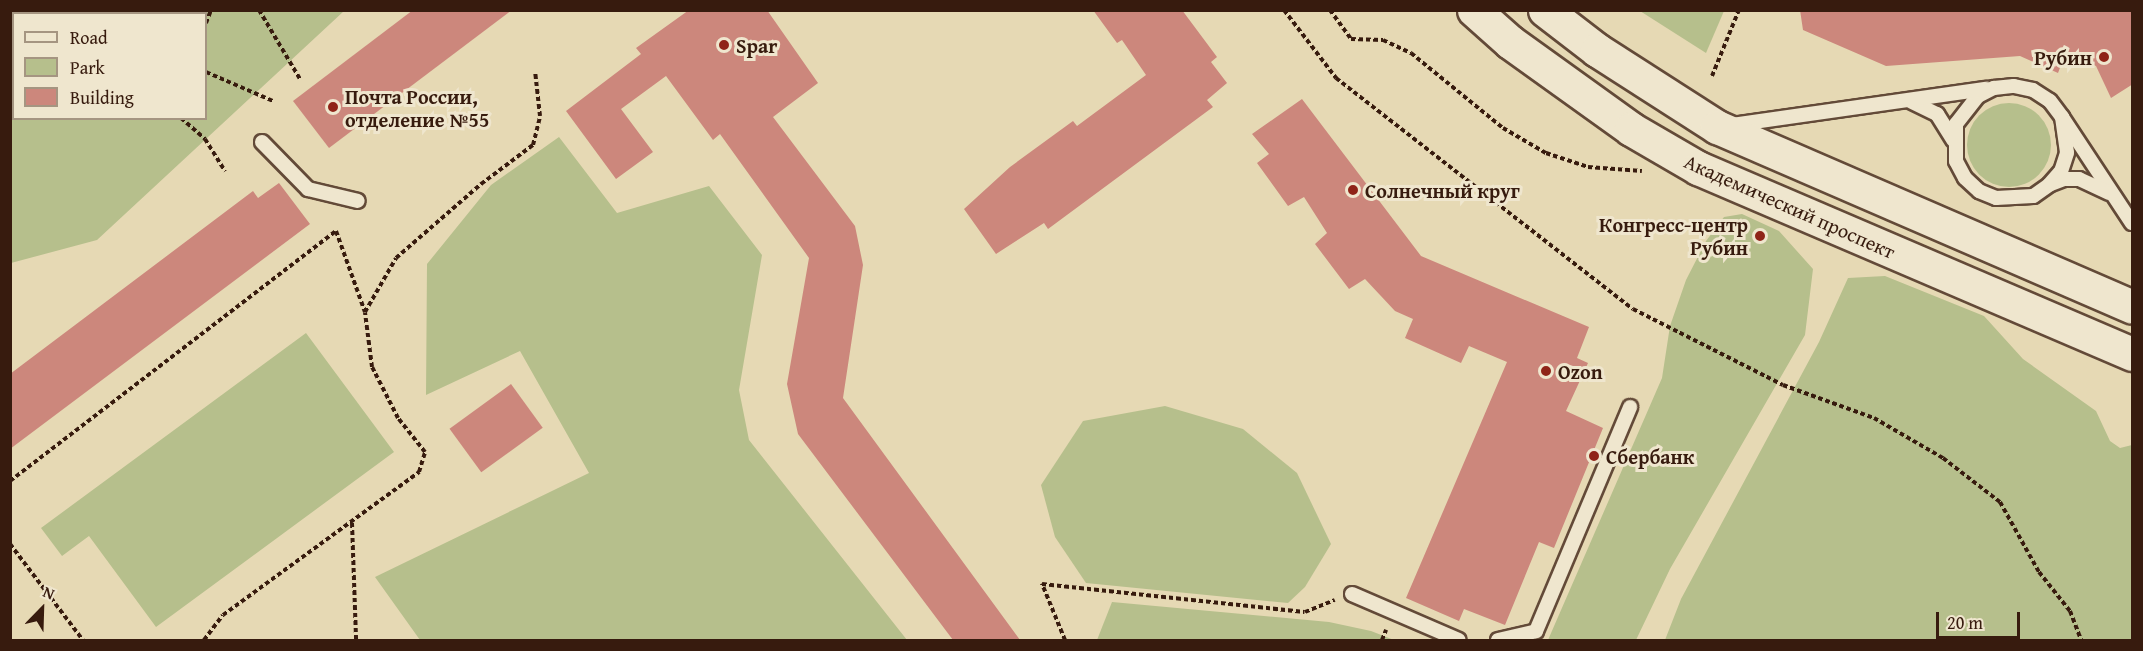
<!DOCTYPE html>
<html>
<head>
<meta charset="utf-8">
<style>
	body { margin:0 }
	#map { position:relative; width:2143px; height:651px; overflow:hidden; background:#e6d9b4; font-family:"Gentium Book Plus",serif }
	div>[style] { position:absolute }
	.green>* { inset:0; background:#b6bf8c }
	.round { border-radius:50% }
	.building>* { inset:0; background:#cc877c; transform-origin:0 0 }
	.path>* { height:4px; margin-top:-2px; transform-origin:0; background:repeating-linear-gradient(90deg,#371b0e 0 4.5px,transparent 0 7.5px) }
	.roads { filter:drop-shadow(2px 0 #634a38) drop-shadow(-2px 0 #634a38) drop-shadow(0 2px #634a38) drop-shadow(0 -2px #634a38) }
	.service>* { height:14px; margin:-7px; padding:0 7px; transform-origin:7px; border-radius:7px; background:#efe6ce }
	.secondary>* { height:33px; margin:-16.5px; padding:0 16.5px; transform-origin:16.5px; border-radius:16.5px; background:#efe6ce }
	.dots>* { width:16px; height:16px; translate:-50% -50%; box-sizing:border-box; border:3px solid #efe6ce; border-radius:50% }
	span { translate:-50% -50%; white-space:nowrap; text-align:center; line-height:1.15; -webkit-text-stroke:6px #efe6ce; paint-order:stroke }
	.poi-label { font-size:20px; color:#371b0e; font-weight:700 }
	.left { translate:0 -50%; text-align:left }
	.right { translate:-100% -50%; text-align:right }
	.street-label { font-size:20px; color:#371b0e }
	.frame { position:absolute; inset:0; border:12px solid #371b0e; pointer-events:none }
	.legend { position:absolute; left:12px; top:12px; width:195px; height:108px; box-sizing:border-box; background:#efe6ce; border:2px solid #a59581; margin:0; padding:8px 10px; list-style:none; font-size:18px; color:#371b0e }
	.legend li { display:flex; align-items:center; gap:12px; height:30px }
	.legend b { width:30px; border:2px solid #a59581 }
	.north { position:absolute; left:12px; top:579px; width:60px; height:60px; -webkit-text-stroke:4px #efe6ce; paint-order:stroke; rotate:23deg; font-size:16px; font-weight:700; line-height:24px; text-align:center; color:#371b0e }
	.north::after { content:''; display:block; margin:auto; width:21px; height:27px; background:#371b0e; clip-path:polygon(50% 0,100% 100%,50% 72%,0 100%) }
	.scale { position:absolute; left:1936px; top:612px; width:84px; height:27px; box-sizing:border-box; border:3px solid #371b0e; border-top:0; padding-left:8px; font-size:18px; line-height:21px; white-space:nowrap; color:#371b0e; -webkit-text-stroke:4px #efe6ce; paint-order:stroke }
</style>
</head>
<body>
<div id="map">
	<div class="green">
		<div style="clip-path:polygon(evenodd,11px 10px,344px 10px,344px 11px,97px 240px,11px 263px,11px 10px,14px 14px,206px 14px,206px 118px,14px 118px,14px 14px)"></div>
		<div style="clip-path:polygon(1640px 11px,1724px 11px,1706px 53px)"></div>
		<div class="round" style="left:1967px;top:103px;width:84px;height:84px"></div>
		<div style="clip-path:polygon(559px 137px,617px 213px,709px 186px,762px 255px,739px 390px,749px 440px,907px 640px,420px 640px,375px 577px,589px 473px,520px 351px,426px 395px,427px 264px,491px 185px)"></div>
		<div style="clip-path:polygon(1742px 214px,1779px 231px,1813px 269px,1805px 335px,1670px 569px,1636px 640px,1548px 640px,1662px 378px,1670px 326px,1686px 280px,1706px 241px,1724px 217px)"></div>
		<div style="clip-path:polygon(1885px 276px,1984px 316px,2023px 359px,2096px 411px,2110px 441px,2120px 448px,2132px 445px,2132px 640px,1665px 640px,1681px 599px,1819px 342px,1848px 278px)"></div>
		<div style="clip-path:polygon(306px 333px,394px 452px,156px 627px,89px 536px,62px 556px,41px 528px)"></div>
		<div style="clip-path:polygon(1165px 406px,1243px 429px,1297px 473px,1331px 544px,1305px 587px,1288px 603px,1086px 583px,1055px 537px,1041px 485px,1083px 421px)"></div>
		<div style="clip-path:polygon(1112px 602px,1329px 622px,1371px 631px,1394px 640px,1097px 640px)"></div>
	</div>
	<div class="building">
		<div style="clip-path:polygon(413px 10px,512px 10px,329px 148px,293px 101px)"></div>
		<div style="clip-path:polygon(689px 10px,767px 10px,818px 83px,773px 117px,855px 226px,863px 265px,843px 398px,1020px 640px,953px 640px,798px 434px,787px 384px,809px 258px,720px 134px,713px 140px,666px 76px,621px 109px,653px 152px,616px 179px,566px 111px,641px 54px,636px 48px)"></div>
		<div style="clip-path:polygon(1093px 10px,1182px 10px,1217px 57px,1211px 62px,1227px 83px,1207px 100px,1213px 107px,1048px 229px,1044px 223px,996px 254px,964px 209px,1010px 167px,1073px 121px,1077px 126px,1146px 75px,1122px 40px,1117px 43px)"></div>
		<div style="clip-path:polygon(1800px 10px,2133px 10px,2133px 84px,2111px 98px,2096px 66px,2066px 52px,2058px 73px,2020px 56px,1886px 66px,1803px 30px)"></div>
		<div style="clip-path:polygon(1302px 99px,1421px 256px,1589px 327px,1577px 358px,1588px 363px,1566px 411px,1603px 428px,1554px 548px,1539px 542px,1505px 625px,1464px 609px,1459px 621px,1406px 598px,1507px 362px,1469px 346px,1461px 363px,1405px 338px,1413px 319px,1395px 311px,1365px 279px,1349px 289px,1315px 244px,1327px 233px,1304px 197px,1288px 206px,1257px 163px,1269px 154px,1252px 134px)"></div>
		<div style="clip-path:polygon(279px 183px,310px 224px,10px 449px,10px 374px,253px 191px,258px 198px)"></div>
		<div style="left:511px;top:384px;width:54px;height:76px;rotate:54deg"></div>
	</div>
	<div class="path">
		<div style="left:81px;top:10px;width:4px;rotate:63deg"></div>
		<div style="left:259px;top:10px;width:80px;rotate:59.3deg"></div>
		<div style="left:1284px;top:10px;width:86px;rotate:52.6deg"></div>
		<div style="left:1336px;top:78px;width:376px;rotate:37.9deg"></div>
		<div style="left:1633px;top:309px;width:168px;rotate:26.9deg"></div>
		<div style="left:1783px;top:385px;width:97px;rotate:19.9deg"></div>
		<div style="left:1874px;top:418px;width:80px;rotate:30.1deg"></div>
		<div style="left:1943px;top:458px;width:72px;rotate:37.7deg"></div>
		<div style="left:2000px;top:502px;width:80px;rotate:60.9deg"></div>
		<div style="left:2039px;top:572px;width:50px;rotate:51.5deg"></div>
		<div style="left:2070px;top:611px;width:31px;rotate:69deg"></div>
		<div style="left:1330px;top:10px;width:36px;rotate:54deg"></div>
		<div style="left:1351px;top:39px;width:32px;rotate:2deg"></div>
		<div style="left:1383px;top:40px;width:31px;rotate:25deg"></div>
		<div style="left:1411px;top:53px;width:119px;rotate:39.2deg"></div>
		<div style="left:1503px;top:128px;width:50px;rotate:30.2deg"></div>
		<div style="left:1546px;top:153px;width:44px;rotate:18.4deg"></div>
		<div style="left:1588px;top:167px;width:54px;rotate:4.2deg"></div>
		<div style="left:10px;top:18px;width:4px"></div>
		<div style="left:206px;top:23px;width:14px;rotate:-69deg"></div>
		<div style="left:206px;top:72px;width:73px;rotate:23.4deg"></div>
		<div style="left:1712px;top:76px;width:71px;rotate:-67.8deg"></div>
		<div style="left:181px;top:118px;width:32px;rotate:41deg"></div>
		<div style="left:205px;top:139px;width:38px;rotate:58deg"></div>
		<div style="left:10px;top:481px;width:411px;rotate:-37.5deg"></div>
		<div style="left:336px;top:231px;width:86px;rotate:70.3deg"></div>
		<div style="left:352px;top:523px;width:117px;rotate:88deg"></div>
		<div style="left:10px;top:544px;width:121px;rotate:52.8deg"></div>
		<div style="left:204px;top:640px;width:31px;rotate:-53deg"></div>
		<div style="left:223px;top:615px;width:243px;rotate:-36.1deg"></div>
		<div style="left:419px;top:472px;width:21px;rotate:-73deg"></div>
		<div style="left:425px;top:452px;width:43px;rotate:-128.5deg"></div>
		<div style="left:398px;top:418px;width:57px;rotate:-117deg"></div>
		<div style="left:372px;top:367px;width:55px;rotate:-97.3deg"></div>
		<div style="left:365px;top:312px;width:62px;rotate:-60.1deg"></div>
		<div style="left:396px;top:258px;width:113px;rotate:-41deg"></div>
		<div style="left:481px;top:184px;width:65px;rotate:-36.9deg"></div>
		<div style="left:533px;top:145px;width:30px;rotate:-76deg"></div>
		<div style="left:540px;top:116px;width:45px;rotate:-96.3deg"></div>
		<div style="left:1065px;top:640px;width:61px;rotate:-112.3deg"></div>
		<div style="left:1042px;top:584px;width:264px;rotate:6.1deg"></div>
		<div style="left:1305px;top:612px;width:32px;rotate:-22deg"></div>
		<div style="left:1382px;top:640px;width:11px;rotate:-68deg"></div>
	</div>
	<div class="roads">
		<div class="service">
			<div style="left:1912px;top:102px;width:28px;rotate:26deg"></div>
			<div style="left:1937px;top:114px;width:31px;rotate:58deg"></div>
			<div style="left:2062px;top:117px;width:36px;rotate:82deg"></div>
			<div style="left:2067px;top:153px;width:19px;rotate:108deg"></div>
			<div style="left:2061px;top:171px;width:18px;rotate:131deg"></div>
			<div style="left:2049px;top:185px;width:19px;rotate:145deg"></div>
			<div style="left:2033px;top:196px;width:37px;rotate:177deg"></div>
			<div style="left:1996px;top:198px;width:18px;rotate:-158deg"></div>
			<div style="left:1979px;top:191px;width:19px;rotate:-137deg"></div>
			<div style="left:1965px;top:178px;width:19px;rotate:-118deg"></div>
			<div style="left:1956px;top:161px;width:37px;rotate:-90deg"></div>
			<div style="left:1956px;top:124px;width:36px;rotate:-52deg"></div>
			<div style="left:1978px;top:96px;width:18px;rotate:-27deg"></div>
			<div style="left:1994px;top:88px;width:20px;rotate:-6deg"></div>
			<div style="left:2014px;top:86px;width:19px;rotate:12deg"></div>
			<div style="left:2033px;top:90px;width:20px;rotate:33deg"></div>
			<div style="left:2050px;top:101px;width:20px;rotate:53deg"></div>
			<div style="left:2062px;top:117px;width:127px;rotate:56.6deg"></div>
			<div style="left:1732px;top:125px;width:257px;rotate:-8.1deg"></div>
			<div style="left:262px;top:142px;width:66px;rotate:45.6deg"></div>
			<div style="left:308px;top:189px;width:51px;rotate:13.5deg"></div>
			<div style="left:2051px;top:184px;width:14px;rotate:-21deg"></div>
			<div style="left:2064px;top:179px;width:15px"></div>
			<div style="left:2079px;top:179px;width:33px;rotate:25deg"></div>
			<div style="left:1352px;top:594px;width:116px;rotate:23.3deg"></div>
			<div style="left:1498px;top:640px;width:39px;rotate:-13deg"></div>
			<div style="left:1536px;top:631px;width:243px;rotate:-67.2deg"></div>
		</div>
		<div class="secondary">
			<div style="left:1474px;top:10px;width:48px;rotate:41.6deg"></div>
			<div style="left:1510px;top:42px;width:149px;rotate:35.7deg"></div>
			<div style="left:1631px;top:129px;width:78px;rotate:30.2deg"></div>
			<div style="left:1698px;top:168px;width:472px;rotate:23.2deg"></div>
			<div style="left:1545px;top:10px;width:66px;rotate:37.6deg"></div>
			<div style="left:1597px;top:50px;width:143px;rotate:32.7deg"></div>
			<div style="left:1717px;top:127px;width:452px;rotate:23.4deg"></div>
		</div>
	</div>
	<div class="dots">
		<div style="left:724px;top:45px;background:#8f2418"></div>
		<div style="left:2104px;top:57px;background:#8f2418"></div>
		<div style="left:333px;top:107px;background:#8f2418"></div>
		<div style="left:1353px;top:190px;background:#8f2418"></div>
		<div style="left:1760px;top:236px;background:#8f2418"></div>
		<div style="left:1546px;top:371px;background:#8f2418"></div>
		<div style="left:1594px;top:456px;background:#8f2418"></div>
	</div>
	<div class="poi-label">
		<span class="left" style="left:736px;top:45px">Spar</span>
		<span class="right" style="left:2092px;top:57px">Рубин</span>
		<span class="left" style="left:345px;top:108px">Почта России,<br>отделение №55</span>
		<span class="left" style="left:1365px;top:190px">Солнечный круг</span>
		<span class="right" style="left:1748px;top:236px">Конгресс-центр<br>Рубин</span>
		<span class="left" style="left:1558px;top:371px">Ozon</span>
		<span class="left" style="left:1606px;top:456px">Сбербанк</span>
	</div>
	<div class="street-label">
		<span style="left:1790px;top:206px;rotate:24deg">Академический проспект</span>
	</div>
	<div class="frame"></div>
	<ul class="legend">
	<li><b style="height:8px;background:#efe6ce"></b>Road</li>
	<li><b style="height:16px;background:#b6bf8c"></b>Park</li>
	<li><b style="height:16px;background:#cc877c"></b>Building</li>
	</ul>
	<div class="north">N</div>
	<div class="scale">20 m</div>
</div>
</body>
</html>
